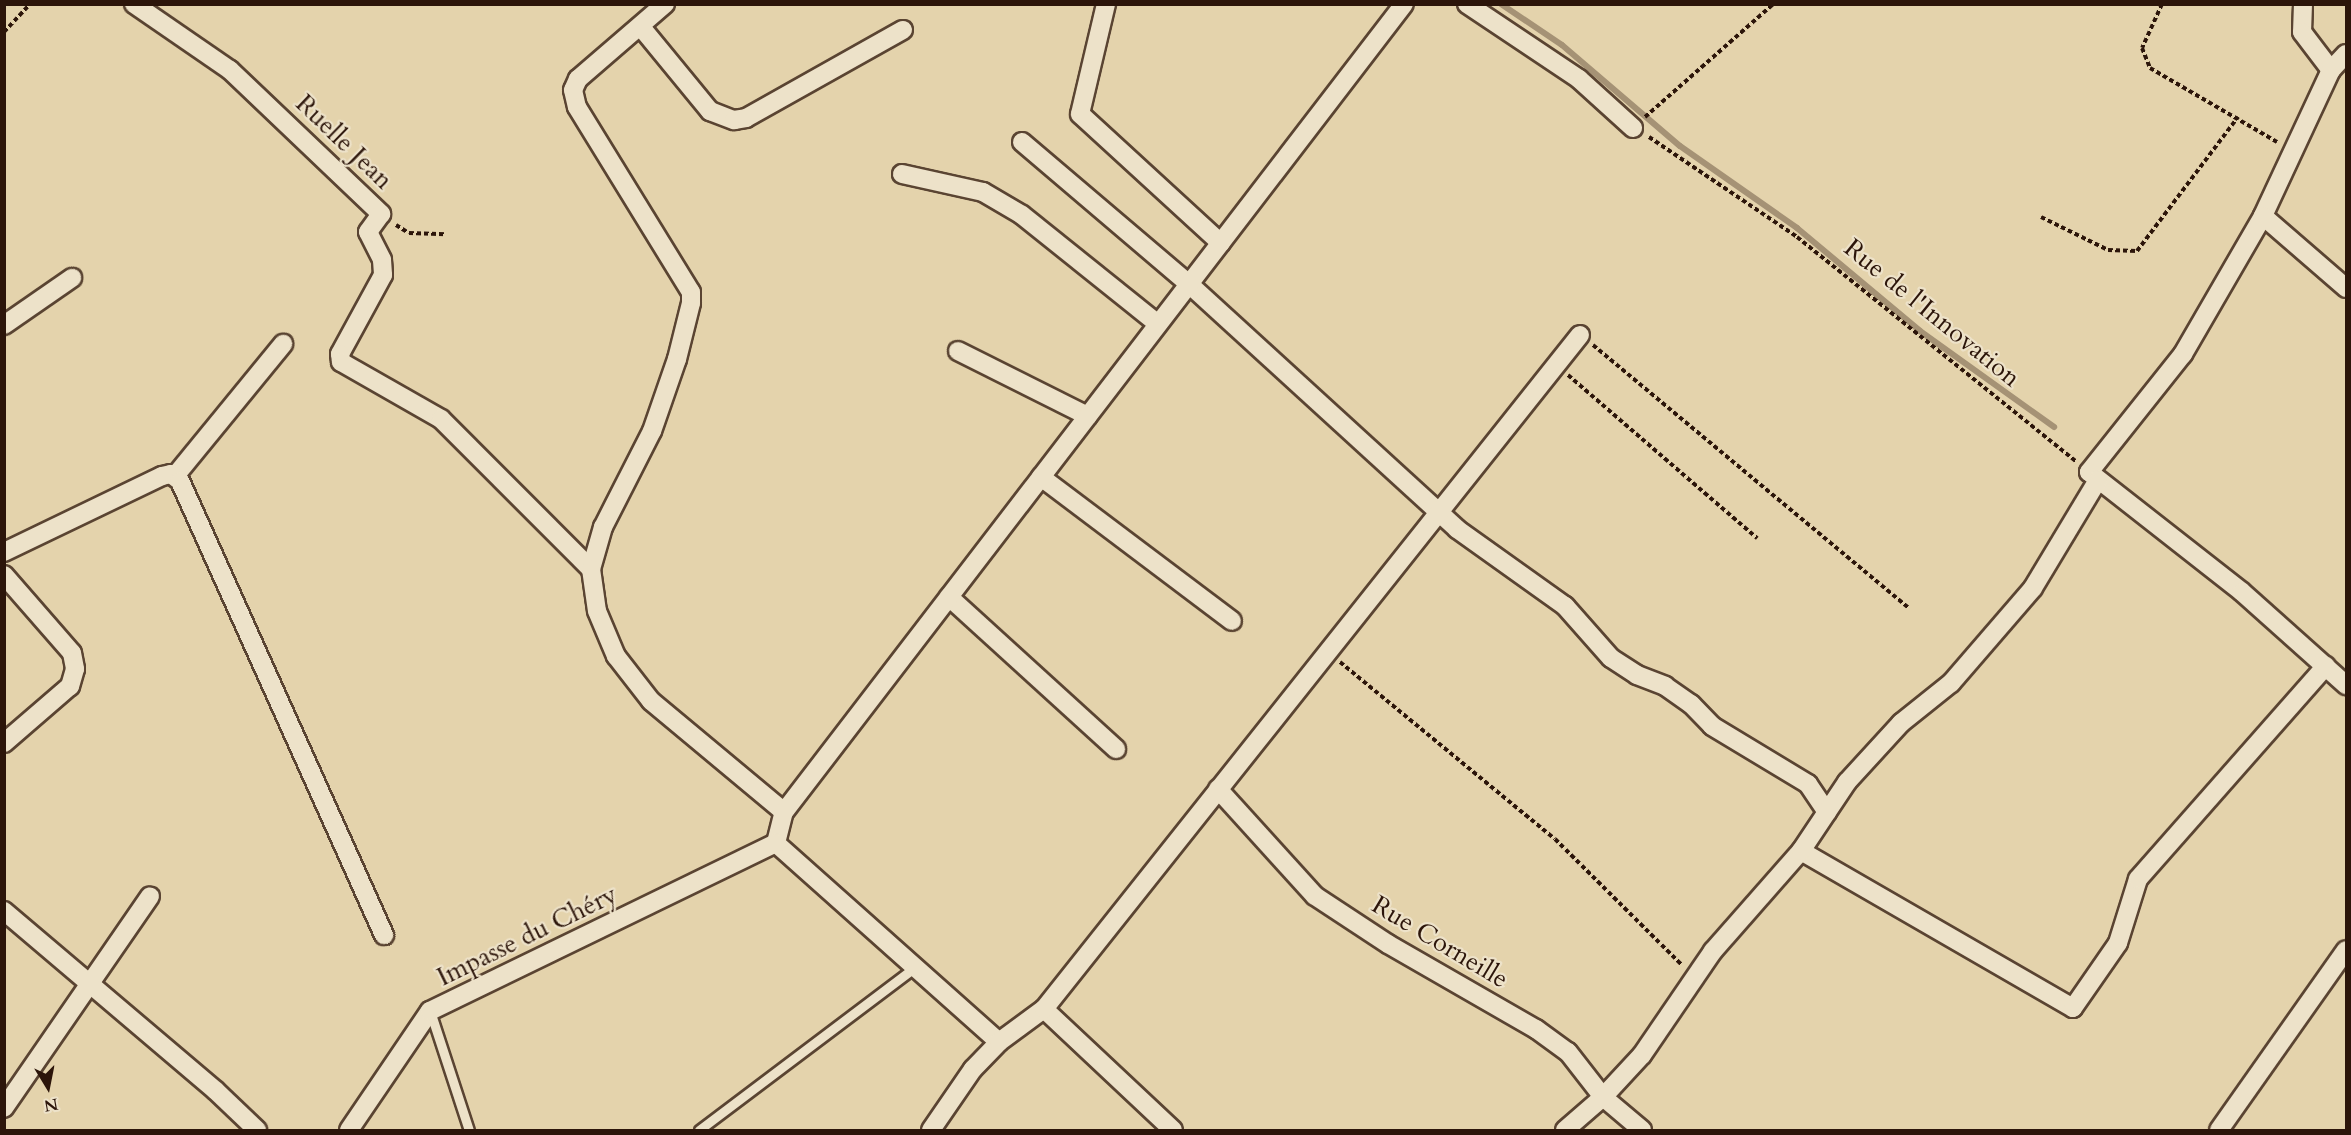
<!DOCTYPE html>
<html>
<head>
<meta charset="utf-8">
<style>
	body { margin:0 }
	#map { position:relative; width:2351px; height:1135px; overflow:hidden; background:#e4d3ac; font-family:Cardo,serif }
	div>[style] { position:absolute }
	.stream>* { height:6px; margin:-3px; padding:0 3px; transform-origin:3px; border-radius:3px; background:#a59275 }
	.path>* { height:4px; margin-top:-2px; transform-origin:0; background:repeating-linear-gradient(90deg,#2c150a 0 4.5px,transparent 0 7.5px) }
	.roads { filter:drop-shadow(2px 0 #5a4432) drop-shadow(-2px 0 #5a4432) drop-shadow(0 2px #5a4432) drop-shadow(0 -2px #5a4432) }
	.service>* { height:9px; margin:-4.5px; padding:0 4.5px; transform-origin:4.5px; border-radius:4.5px; background:#ede2c9 }
	.minor>* { height:18px; margin:-9px; padding:0 9px; transform-origin:9px; border-radius:9px; background:#ede2c9 }
	span { translate:-50% -50%; white-space:nowrap; text-align:center; line-height:1.15; -webkit-text-stroke:4.5px #ede2c9; paint-order:stroke }
	.street-label { font-size:26px; color:#2c150a }
	.frame { position:absolute; inset:0; border:6px solid #2c150a; pointer-events:none }
	.north { position:absolute; left:18px; top:1057px; width:60px; height:60px; -webkit-text-stroke:4px #ede2c9; paint-order:stroke; rotate:170deg; font-size:16px; font-weight:700; line-height:24px; text-align:center; color:#2c150a }
	.north::after { content:''; display:block; margin:auto; width:21px; height:27px; background:#2c150a; clip-path:polygon(50% 0,100% 100%,50% 72%,0 100%) }
</style>
</head>
<body>
<div id="map">
	<div class="stream">
		<div style="left:1501px;top:4px;width:73px;rotate:33.9deg"></div>
		<div style="left:1562px;top:45px;width:155px;rotate:40.6deg"></div>
		<div style="left:1680px;top:146px;width:143px;rotate:35deg"></div>
		<div style="left:1797px;top:228px;width:160px;rotate:39.9deg"></div>
		<div style="left:1920px;top:331px;width:165px;rotate:35.6deg"></div>
	</div>
	<div class="path">
		<div style="left:2162px;top:4px;width:48px;rotate:114.4deg"></div>
		<div style="left:2142px;top:48px;width:22px;rotate:68deg"></div>
		<div style="left:2150px;top:68px;width:147px;rotate:30.2deg"></div>
		<div style="left:4px;top:32px;width:38px;rotate:-47deg"></div>
		<div style="left:1645px;top:117px;width:171px;rotate:-41.4deg"></div>
		<div style="left:1649px;top:137px;width:179px;rotate:34deg"></div>
		<div style="left:1797px;top:237px;width:359px;rotate:38.8deg"></div>
		<div style="left:2041px;top:217px;width:75px;rotate:26.2deg"></div>
		<div style="left:2108px;top:250px;width:29px;rotate:2deg"></div>
		<div style="left:2137px;top:251px;width:168px;rotate:-53deg"></div>
		<div style="left:396px;top:225px;width:15px;rotate:32deg"></div>
		<div style="left:409px;top:233px;width:37px;rotate:2deg"></div>
		<div style="left:1593px;top:345px;width:411px;rotate:39.8deg"></div>
		<div style="left:1568px;top:375px;width:250px;rotate:40.8deg"></div>
		<div style="left:1340px;top:662px;width:278px;rotate:39.5deg"></div>
		<div style="left:1555px;top:839px;width:179px;rotate:44.8deg"></div>
	</div>
	<div class="roads">
		<div class="service">
			<div style="left:430px;top:1011px;width:125px;rotate:71.9deg"></div>
			<div style="left:699px;top:1130px;width:271px;rotate:-37deg"></div>
		</div>
		<div class="minor">
			<div style="left:134px;top:4px;width:116px;rotate:34.5deg"></div>
			<div style="left:230px;top:70px;width:209px;rotate:43.6deg"></div>
			<div style="left:381px;top:214px;width:22px;rotate:126deg"></div>
			<div style="left:368px;top:232px;width:31px;rotate:63deg"></div>
			<div style="left:382px;top:260px;width:15px;rotate:86deg"></div>
			<div style="left:383px;top:275px;width:90px;rotate:118.6deg"></div>
			<div style="left:340px;top:354px;width:8px;rotate:83deg"></div>
			<div style="left:341px;top:362px;width:115px;rotate:29.7deg"></div>
			<div style="left:441px;top:419px;width:212px;rotate:45deg"></div>
			<div style="left:665px;top:4px;width:115px;rotate:139.2deg"></div>
			<div style="left:578px;top:79px;width:12px;rotate:114deg"></div>
			<div style="left:573px;top:90px;width:17px;rotate:77deg"></div>
			<div style="left:577px;top:107px;width:217px;rotate:58.4deg"></div>
			<div style="left:691px;top:292px;width:11px;rotate:90deg"></div>
			<div style="left:691px;top:303px;width:58px;rotate:104deg"></div>
			<div style="left:677px;top:359px;width:76px;rotate:109.1deg"></div>
			<div style="left:652px;top:431px;width:108px;rotate:117deg"></div>
			<div style="left:603px;top:527px;width:44px;rotate:105.9deg"></div>
			<div style="left:591px;top:569px;width:42px;rotate:81.9deg"></div>
			<div style="left:597px;top:611px;width:49px;rotate:67.1deg"></div>
			<div style="left:616px;top:656px;width:57px;rotate:52.1deg"></div>
			<div style="left:651px;top:701px;width:173px;rotate:39.8deg"></div>
			<div style="left:1106px;top:4px;width:113px;rotate:103.3deg"></div>
			<div style="left:1080px;top:114px;width:191px;rotate:42.5deg"></div>
			<div style="left:1467px;top:4px;width:135px;rotate:33.8deg"></div>
			<div style="left:1579px;top:79px;width:73px;rotate:42.2deg"></div>
			<div style="left:2303px;top:4px;width:28px;rotate:92deg"></div>
			<div style="left:2302px;top:32px;width:48px;rotate:52.7deg"></div>
			<div style="left:2331px;top:70px;width:161px;rotate:115deg"></div>
			<div style="left:2263px;top:216px;width:160px;rotate:120.1deg"></div>
			<div style="left:2183px;top:354px;width:151px;rotate:128.5deg"></div>
			<div style="left:2089px;top:472px;width:194px;rotate:38.1deg"></div>
			<div style="left:2242px;top:592px;width:140px;rotate:41.8deg"></div>
			<div style="left:641px;top:27px;width:109px;rotate:50.6deg"></div>
			<div style="left:710px;top:111px;width:26px;rotate:21deg"></div>
			<div style="left:734px;top:120px;width:12px;rotate:-9deg"></div>
			<div style="left:746px;top:118px;width:180px;rotate:-29.3deg"></div>
			<div style="left:2331px;top:70px;width:22px;rotate:-47deg"></div>
			<div style="left:1022px;top:142px;width:219px;rotate:40.4deg"></div>
			<div style="left:1189px;top:284px;width:363px;rotate:42.4deg"></div>
			<div style="left:1457px;top:529px;width:133px;rotate:35.5deg"></div>
			<div style="left:1565px;top:606px;width:69px;rotate:48.5deg"></div>
			<div style="left:1611px;top:658px;width:31px;rotate:33deg"></div>
			<div style="left:1637px;top:675px;width:30px;rotate:21deg"></div>
			<div style="left:1665px;top:686px;width:32px;rotate:35deg"></div>
			<div style="left:1691px;top:704px;width:30px;rotate:46deg"></div>
			<div style="left:1712px;top:726px;width:112px;rotate:31.1deg"></div>
			<div style="left:1808px;top:784px;width:34px;rotate:56deg"></div>
			<div style="left:902px;top:174px;width:83px;rotate:12.5deg"></div>
			<div style="left:983px;top:192px;width:45px;rotate:30.5deg"></div>
			<div style="left:1022px;top:215px;width:174px;rotate:38.7deg"></div>
			<div style="left:2263px;top:216px;width:110px;rotate:40.9deg"></div>
			<div style="left:4px;top:325px;width:83px;rotate:-34.7deg"></div>
			<div style="left:958px;top:351px;width:145px;rotate:26.6deg"></div>
			<div style="left:175px;top:476px;width:171px;rotate:-50.7deg"></div>
			<div style="left:1041px;top:477px;width:239px;rotate:37deg"></div>
			<div style="left:4px;top:552px;width:175px;rotate:-25.7deg"></div>
			<div style="left:162px;top:476px;width:9px;rotate:-13deg"></div>
			<div style="left:171px;top:474px;width:11px;rotate:38deg"></div>
			<div style="left:180px;top:481px;width:498px;rotate:65.8deg"></div>
			<div style="left:4px;top:575px;width:103px;rotate:48.9deg"></div>
			<div style="left:72px;top:653px;width:16px;rotate:79deg"></div>
			<div style="left:75px;top:669px;width:18px;rotate:106deg"></div>
			<div style="left:70px;top:686px;width:87px;rotate:139.2deg"></div>
			<div style="left:949px;top:597px;width:226px;rotate:42.3deg"></div>
			<div style="left:1218px;top:789px;width:144px;rotate:47.8deg"></div>
			<div style="left:1315px;top:896px;width:87px;rotate:33.3deg"></div>
			<div style="left:1388px;top:944px;width:171px;rotate:29.9deg"></div>
			<div style="left:1536px;top:1029px;width:39px;rotate:36deg"></div>
			<div style="left:1568px;top:1052px;width:57px;rotate:52.1deg"></div>
			<div style="left:1603px;top:1097px;width:51px;rotate:40.2deg"></div>
			<div style="left:1801px;top:851px;width:314px;rotate:30deg"></div>
			<div style="left:2073px;top:1008px;width:79px;rotate:-55.3deg"></div>
			<div style="left:2118px;top:943px;width:67px;rotate:-72.6deg"></div>
			<div style="left:2138px;top:879px;width:284px;rotate:-48.6deg"></div>
			<div style="left:4px;top:911px;width:278px;rotate:40.3deg"></div>
			<div style="left:216px;top:1091px;width:57px;rotate:43.6deg"></div>
			<div style="left:1044px;top:1009px;width:177px;rotate:43.2deg"></div>
			<div style="left:999px;top:1042px;width:299px;rotate:-138.3deg"></div>
			<div style="left:776px;top:843px;width:32px;rotate:-76deg"></div>
			<div style="left:784px;top:812px;width:1018px;rotate:-52.5deg"></div>
			<div style="left:4px;top:1108px;width:257px;rotate:-55.4deg"></div>
			<div style="left:349px;top:1130px;width:144px;rotate:-55.8deg"></div>
			<div style="left:430px;top:1011px;width:385px;rotate:-25.9deg"></div>
			<div style="left:931px;top:1130px;width:74px;rotate:-55.5deg"></div>
			<div style="left:973px;top:1069px;width:37px;rotate:-46deg"></div>
			<div style="left:999px;top:1042px;width:56px;rotate:-36.3deg"></div>
			<div style="left:1044px;top:1009px;width:861px;rotate:-51.51deg"></div>
			<div style="left:1565px;top:1130px;width:50px;rotate:-41deg"></div>
			<div style="left:1603px;top:1097px;width:57px;rotate:-47.1deg"></div>
			<div style="left:1642px;top:1055px;width:126px;rotate:-55.7deg"></div>
			<div style="left:1713px;top:951px;width:133px;rotate:-48.7deg"></div>
			<div style="left:1801px;top:851px;width:83px;rotate:-56.3deg"></div>
			<div style="left:1847px;top:782px;width:80px;rotate:-47.5deg"></div>
			<div style="left:1901px;top:723px;width:64px;rotate:-38.7deg"></div>
			<div style="left:1951px;top:683px;width:125px;rotate:-49.2deg"></div>
			<div style="left:2033px;top:588px;width:126px;rotate:-59deg"></div>
			<div style="left:2219px;top:1130px;width:220px;rotate:-54.8deg"></div>
		</div>
	</div>
	<div class="street-label">
		<span style="left:344px;top:142px;rotate:44deg">Ruelle Jean</span>
		<span style="left:1932px;top:313px;rotate:39deg">Rue de l'Innovation</span>
		<span style="left:527px;top:936px;rotate:-26deg">Impasse du Chéry</span>
		<span style="left:1440px;top:942px;rotate:31deg">Rue Corneille</span>
	</div>
	<div class="frame"></div>
	<div class="north">N</div>
</div>
</body>
</html>
